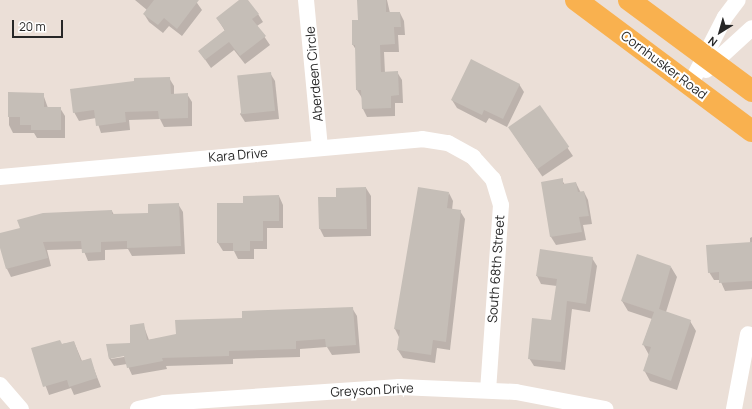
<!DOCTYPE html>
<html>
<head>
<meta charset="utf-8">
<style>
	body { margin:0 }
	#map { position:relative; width:752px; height:409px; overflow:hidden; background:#ebdfd7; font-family:Manrope,sans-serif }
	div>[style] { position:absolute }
	.shadow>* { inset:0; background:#0003; transform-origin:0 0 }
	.building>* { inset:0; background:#c5beb7; transform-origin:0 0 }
	.street>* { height:16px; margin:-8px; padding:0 8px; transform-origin:8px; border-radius:8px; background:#fff }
	.primary>* { height:22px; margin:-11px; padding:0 11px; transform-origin:11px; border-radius:11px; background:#f9b14f }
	span { translate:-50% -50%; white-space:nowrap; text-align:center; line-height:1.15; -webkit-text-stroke:4px #fff; paint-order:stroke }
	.street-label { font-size:13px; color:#272727 }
	.north { position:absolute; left:700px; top:12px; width:40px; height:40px; -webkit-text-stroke:3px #fff; paint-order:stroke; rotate:217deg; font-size:11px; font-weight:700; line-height:16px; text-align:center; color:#272727 }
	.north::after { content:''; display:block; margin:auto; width:14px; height:18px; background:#272727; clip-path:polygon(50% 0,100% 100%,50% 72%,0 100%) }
	.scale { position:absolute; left:12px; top:20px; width:51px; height:18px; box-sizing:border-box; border:2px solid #272727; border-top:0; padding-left:5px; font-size:12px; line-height:14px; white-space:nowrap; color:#272727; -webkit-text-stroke:3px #fff; paint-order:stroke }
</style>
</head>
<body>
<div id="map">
	<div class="shadow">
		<div style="clip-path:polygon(135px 0,195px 0,202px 10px,182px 36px,169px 26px,163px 33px,149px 22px,144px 14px,147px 10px)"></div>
		<div style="clip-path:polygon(241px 0,247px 0,258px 14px,263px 22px,257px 26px,270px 45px,245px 64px,234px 50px,211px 68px,199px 51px,225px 31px,217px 18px)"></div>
		<div style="clip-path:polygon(358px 0,387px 0,390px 13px,400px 13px,404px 21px,405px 35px,398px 35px,399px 52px,384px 52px,385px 73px,397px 72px,402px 80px,403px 103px,395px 103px,395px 116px,367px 117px,363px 109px,362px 98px,357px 90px,356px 50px,353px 45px,353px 21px,359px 21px)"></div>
		<div style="clip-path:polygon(270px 73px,275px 81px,279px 119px,245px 122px,240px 114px)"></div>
		<div style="clip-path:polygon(169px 78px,174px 86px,174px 95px,187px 94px,192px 102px,192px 126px,164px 127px,160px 119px,129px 120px,130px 130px,101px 133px,96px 118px,79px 121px,74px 112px)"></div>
		<div style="clip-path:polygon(519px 84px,524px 92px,507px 127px,489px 118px,486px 123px,457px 108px,452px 100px)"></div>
		<div style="clip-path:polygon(9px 93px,43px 94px,48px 108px,60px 108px,65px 116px,65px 138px,37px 138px,34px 133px,13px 133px,9px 125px)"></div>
		<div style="left:540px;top:107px;width:59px;height:37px;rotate:56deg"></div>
		<div style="clip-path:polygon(562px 180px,565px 185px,576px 183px,581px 193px,584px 192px,588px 200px,592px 224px,583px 225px,586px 240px,556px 245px,551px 237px,542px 183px)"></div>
		<div style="clip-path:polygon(366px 188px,371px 196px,371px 236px,324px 237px,320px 229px,337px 198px)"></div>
		<div style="clip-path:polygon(449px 193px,453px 201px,452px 210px,460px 211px,465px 219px,450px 350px,437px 348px,435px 363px,403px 358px,398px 350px,399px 337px,395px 329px)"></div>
		<div style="clip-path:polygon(279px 196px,283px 205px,283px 228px,267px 228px,267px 249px,254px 249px,254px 259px,238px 259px,234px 251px,223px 251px,218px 243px,218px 204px,244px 204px)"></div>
		<div style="clip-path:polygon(178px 204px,183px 212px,185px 254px,132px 256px,128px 249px,105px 250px,105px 260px,88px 261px,83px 249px,47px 250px,51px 266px,11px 277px,7px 269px,0 234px,112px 211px,114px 215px,149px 214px)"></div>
		<div style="clip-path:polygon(752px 237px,752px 289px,725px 291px,720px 280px,714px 280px,709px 272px,750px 243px,750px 238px)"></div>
		<div style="clip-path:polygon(592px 258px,597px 266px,590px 312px,572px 309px,565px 370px,534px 366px,529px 358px,552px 321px,557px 286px,541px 284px,537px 276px)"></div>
		<div style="clip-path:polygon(671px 267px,677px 277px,666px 312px,690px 321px,696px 331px,677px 390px,650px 381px,644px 370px,649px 355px,643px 344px,652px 319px,628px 311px,622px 301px)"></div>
		<div style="clip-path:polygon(evenodd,352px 308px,357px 316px,360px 353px,332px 355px,327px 347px,300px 349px,300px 357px,233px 359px,233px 364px,166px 366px,167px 369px,132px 375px,127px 364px,114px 366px,109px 358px,107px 345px,131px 344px,131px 326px,143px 324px,149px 340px,177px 335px,176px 321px,243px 319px,243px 312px,352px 308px,129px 354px,130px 356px,111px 359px,111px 357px,129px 354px)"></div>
		<div style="clip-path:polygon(74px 342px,82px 361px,90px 359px,101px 387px,74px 395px,71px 388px,49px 395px,32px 349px)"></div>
	</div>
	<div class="building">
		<div style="clip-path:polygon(154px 0,199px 0,177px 29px,164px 18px,158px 25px,143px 14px)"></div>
		<div style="clip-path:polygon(239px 0,248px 0,259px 14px,252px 19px,266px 36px,240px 56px,229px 42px,205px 60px,198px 51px,225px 30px,216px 18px)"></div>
		<div style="clip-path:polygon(357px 0,386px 0,386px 12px,400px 12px,401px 27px,394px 27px,395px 44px,380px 45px,381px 72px,398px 71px,399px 95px,391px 96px,391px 108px,362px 109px,361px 90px,356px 90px,355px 45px,352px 45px,352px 20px,358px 20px)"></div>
		<div style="clip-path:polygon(471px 59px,520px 84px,503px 119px,484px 110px,482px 115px,451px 100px)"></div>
		<div style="left:271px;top:72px;width:39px;height:34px;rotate:84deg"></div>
		<div style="clip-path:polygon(170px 77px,171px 94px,188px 93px,188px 118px,159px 119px,158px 111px,125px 112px,126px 122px,96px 126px,94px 110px,73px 113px,70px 89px,134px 81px,134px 78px)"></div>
		<div style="clip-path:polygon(8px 92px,44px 93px,44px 107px,61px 107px,61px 130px,31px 130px,31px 125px,20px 125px,20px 117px,8px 117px)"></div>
		<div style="left:540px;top:105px;width:51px;height:39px;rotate:55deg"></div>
		<div style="clip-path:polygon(563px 178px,563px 184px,576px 182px,578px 192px,584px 191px,589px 216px,579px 217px,582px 232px,550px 237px,541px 182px)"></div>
		<div style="clip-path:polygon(366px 187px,367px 229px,319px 229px,318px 197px,336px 197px,336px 188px)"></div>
		<div style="clip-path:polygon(418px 187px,449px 192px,447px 208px,461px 210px,446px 342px,433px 340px,431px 355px,397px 350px,400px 330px,394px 329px)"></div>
		<div style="clip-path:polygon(279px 195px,279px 221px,263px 221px,263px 241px,250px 241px,250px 251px,233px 251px,233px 243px,217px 243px,217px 203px,243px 203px,243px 196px)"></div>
		<div style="clip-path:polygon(179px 203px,181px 246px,127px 248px,127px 241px,101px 242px,101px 252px,82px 253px,81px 241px,43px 242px,48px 258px,6px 269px,0 248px,0 233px,20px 228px,17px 220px,43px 213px,112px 210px,112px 214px,148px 213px,148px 204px)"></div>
		<div style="clip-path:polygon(752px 242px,752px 281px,719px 283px,719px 272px,708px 273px,706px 245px)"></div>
		<div style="clip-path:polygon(540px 249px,593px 257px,586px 304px,567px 301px,561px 362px,528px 359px,532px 318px,551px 320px,557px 279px,536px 276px)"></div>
		<div style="clip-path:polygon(637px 254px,671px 266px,659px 309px,691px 320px,671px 381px,643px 371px,651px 347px,642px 345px,654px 312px,621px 301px)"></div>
		<div style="clip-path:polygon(353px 307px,356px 345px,326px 347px,325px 339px,296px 341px,296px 349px,229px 351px,229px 356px,162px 358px,163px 361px,127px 368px,124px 356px,109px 359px,106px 344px,130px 343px,130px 325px,144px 323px,147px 340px,176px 334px,175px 320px,242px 318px,242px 311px)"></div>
		<div style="clip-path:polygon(60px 340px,62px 344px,74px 341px,81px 361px,91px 358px,97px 378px,69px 387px,67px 380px,43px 387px,31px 348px)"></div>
	</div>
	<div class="street">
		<div style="left:306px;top:0;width:148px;rotate:84.6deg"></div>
		<div style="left:706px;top:70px;width:62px;rotate:-42.4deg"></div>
		<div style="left:690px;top:85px;width:76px;rotate:-62.8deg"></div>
		<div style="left:725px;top:17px;width:21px;rotate:-53deg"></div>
		<div style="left:0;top:177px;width:424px;rotate:-5.1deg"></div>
		<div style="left:422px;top:139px;width:26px;rotate:9deg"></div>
		<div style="left:448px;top:143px;width:29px;rotate:29deg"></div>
		<div style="left:473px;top:157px;width:30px;rotate:48deg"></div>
		<div style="left:493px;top:179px;width:27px;rotate:73deg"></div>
		<div style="left:501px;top:205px;width:185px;rotate:94deg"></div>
		<div style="left:0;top:385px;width:32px;rotate:49deg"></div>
		<div style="left:138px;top:409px;width:27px;rotate:-13deg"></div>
		<div style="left:164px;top:403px;width:236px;rotate:-3.9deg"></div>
		<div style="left:399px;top:387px;width:117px;rotate:2.4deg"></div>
		<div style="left:516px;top:392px;width:91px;rotate:10.8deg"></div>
		<div style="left:734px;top:409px;width:76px;rotate:-79.4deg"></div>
	</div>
	<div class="primary">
		<div style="left:576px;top:0;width:219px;rotate:36.7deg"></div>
		<div style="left:629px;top:0;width:153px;rotate:36.5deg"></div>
	</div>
	<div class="street-label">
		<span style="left:664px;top:65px;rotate:37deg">Cornhusker Road</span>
		<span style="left:314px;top:74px;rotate:-95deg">Aberdeen Circle</span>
		<span style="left:238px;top:155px;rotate:-5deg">Kara Drive</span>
		<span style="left:496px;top:269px;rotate:-86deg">South 68th Street</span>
		<span style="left:372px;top:390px;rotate:-3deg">Greyson Drive</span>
	</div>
	<div class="north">N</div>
	<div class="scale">20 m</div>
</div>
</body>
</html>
